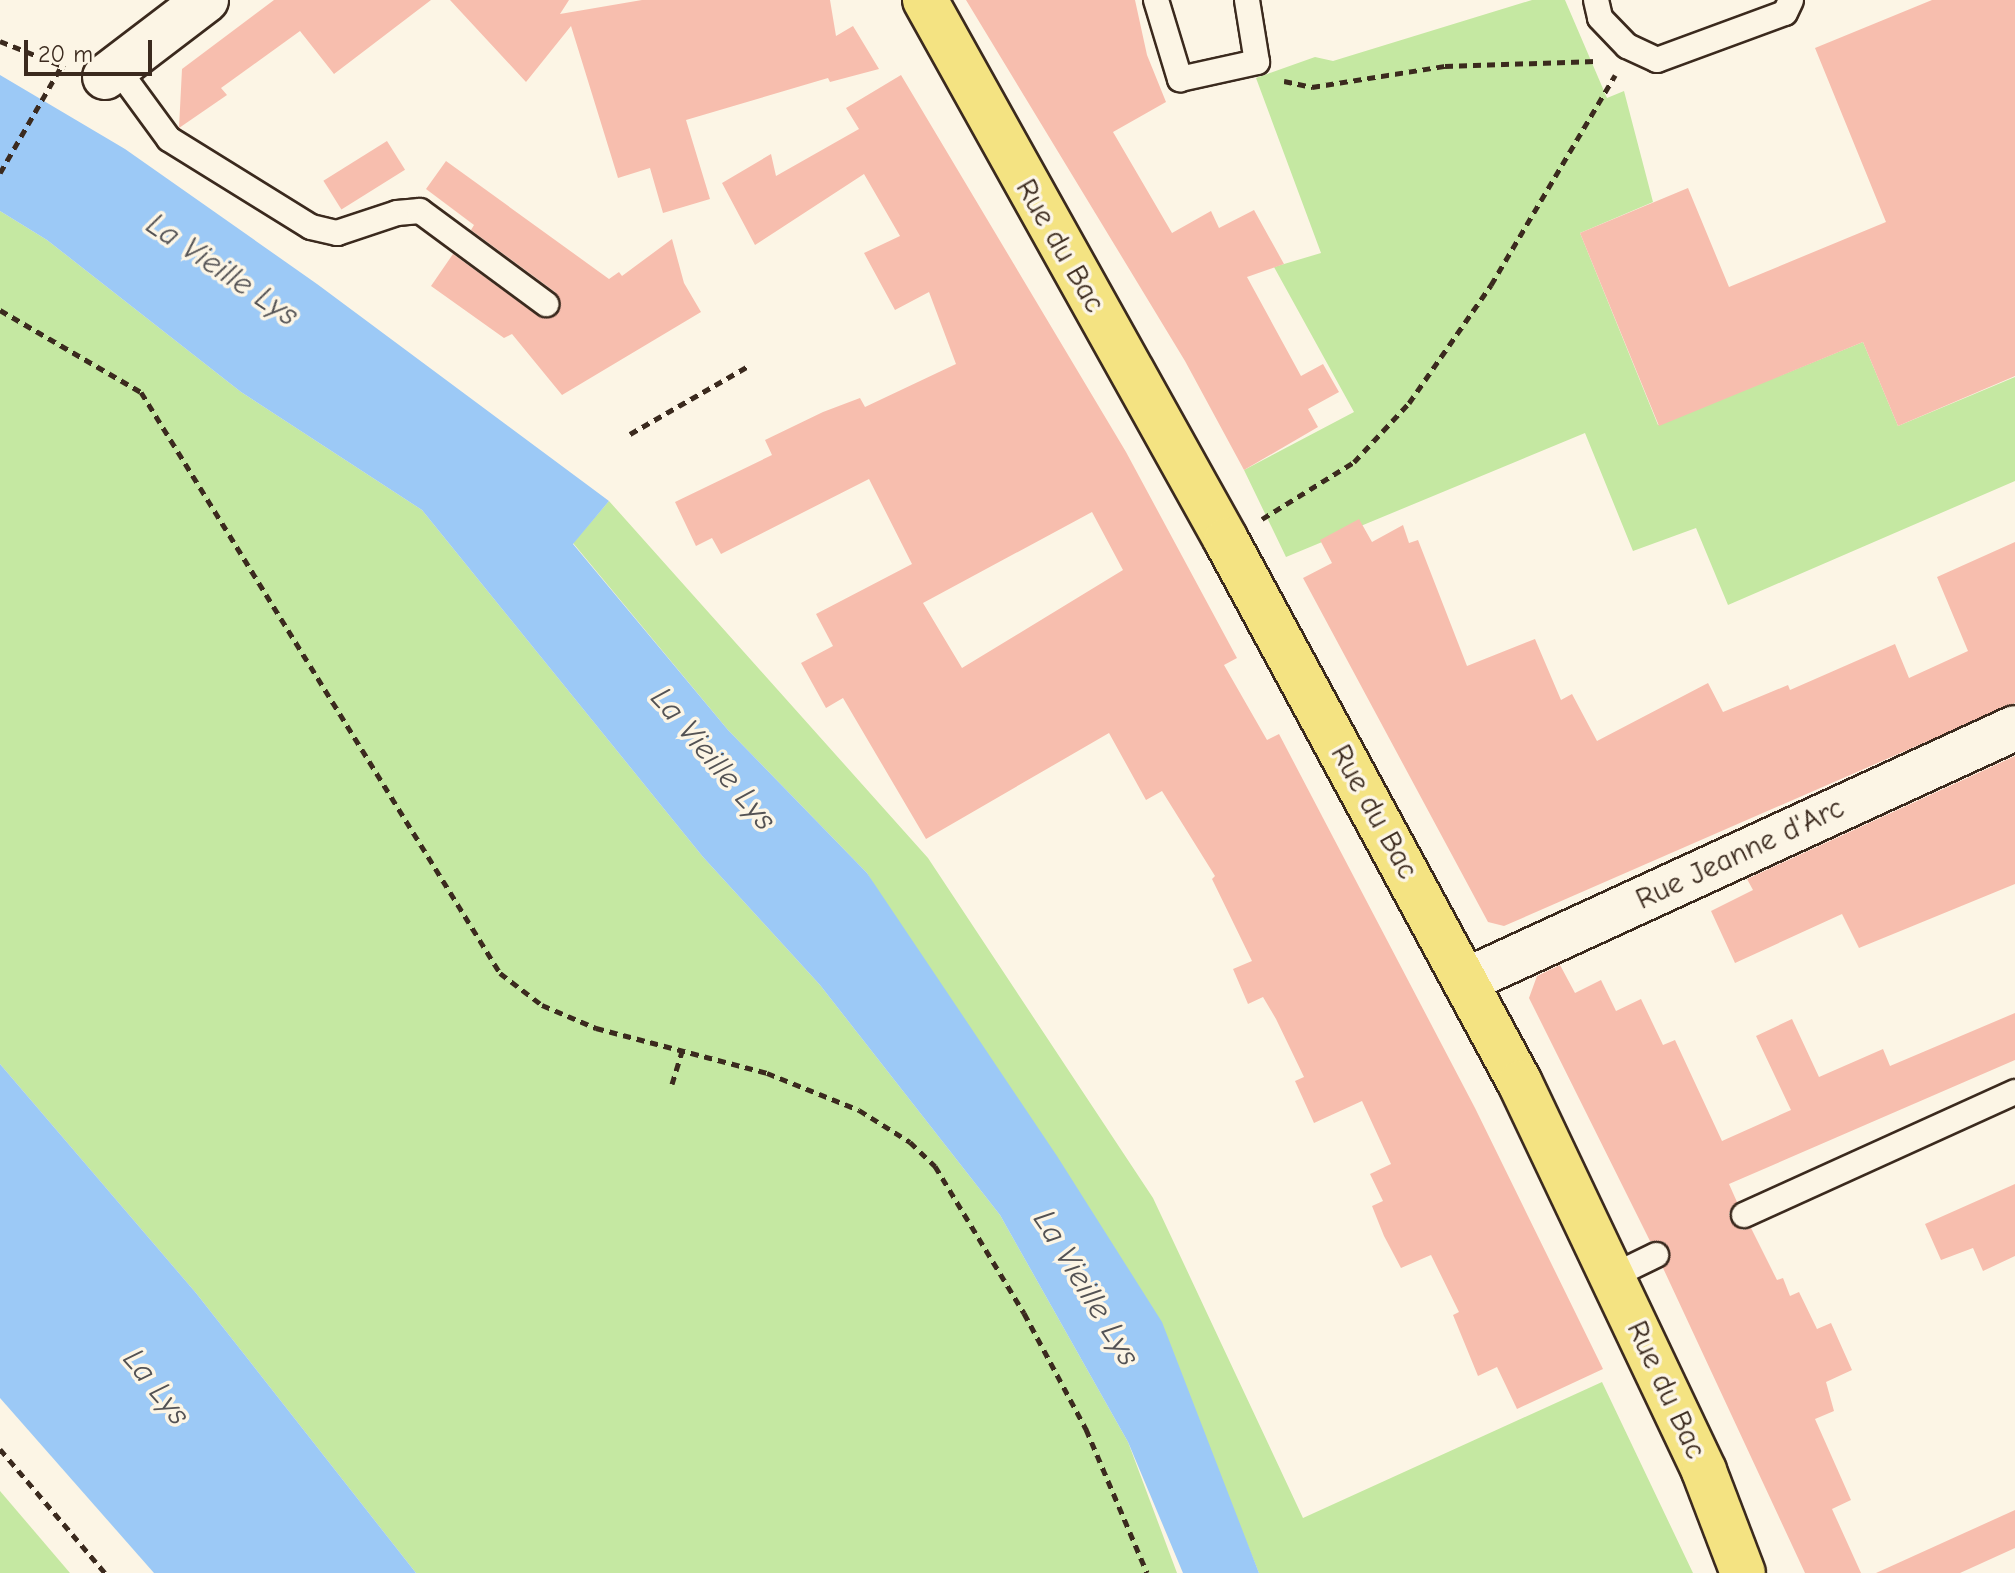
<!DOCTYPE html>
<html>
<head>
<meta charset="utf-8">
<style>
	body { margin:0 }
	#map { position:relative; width:2015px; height:1573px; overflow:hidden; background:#fcf5e5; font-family:"Comic Neue",sans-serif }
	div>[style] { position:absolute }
	.green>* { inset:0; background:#c5e8a2 }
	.water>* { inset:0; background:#9cc9f6 }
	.building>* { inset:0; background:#f7beae; transform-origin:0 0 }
	.path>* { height:5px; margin-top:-2.5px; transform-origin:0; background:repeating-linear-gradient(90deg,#3b2a1e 0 8px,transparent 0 14px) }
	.roads { filter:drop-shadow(2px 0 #3b2a1e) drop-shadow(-2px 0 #3b2a1e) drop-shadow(0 2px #3b2a1e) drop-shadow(0 -2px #3b2a1e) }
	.service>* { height:24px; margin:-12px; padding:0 12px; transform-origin:12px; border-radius:12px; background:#fcf5e5 }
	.minor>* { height:44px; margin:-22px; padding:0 22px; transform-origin:22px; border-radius:22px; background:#fcf5e5 }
	.primary>* { height:44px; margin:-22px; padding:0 22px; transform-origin:22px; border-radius:22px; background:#f4e382 }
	span { translate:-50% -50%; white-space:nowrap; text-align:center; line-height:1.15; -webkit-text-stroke:7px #fcf5e5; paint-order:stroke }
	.street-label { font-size:30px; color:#3b2a1e }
	.water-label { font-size:32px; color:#535254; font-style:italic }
	.scale { position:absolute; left:24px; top:40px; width:128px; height:36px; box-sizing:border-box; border:4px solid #3b2a1e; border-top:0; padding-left:10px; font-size:24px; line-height:28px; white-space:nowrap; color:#3b2a1e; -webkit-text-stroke:6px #fcf5e5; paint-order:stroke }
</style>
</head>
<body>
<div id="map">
	<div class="green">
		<div style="clip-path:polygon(1532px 0,1565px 0,1607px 98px,1624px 91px,1653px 202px,1580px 233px,1658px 425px,1863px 342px,1898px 426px,2015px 377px,2015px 481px,1728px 605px,1696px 528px,1633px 551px,1585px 433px,1286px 557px,1244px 470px,1354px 412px,1274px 267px,1321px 253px,1256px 78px,1315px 57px,1333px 61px)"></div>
		<div style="clip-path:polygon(0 211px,47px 240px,241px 392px,422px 510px,703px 857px,820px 985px,1000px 1215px,1128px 1442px,1177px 1573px,416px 1573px,196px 1293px,0 1064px)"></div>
		<div style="clip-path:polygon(609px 501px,928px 858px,1153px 1198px,1303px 1518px,1602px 1382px,1693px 1573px,1259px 1573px,1224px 1487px,867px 873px,728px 730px,573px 543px)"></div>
		<div style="clip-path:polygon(0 1491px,70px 1573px,0 1573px)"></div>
	</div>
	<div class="water">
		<div style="clip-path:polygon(0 75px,125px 149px,317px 284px,609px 501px,573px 544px,728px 730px,867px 873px,1057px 1156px,1162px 1322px,1259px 1573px,1183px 1573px,1128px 1442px,1000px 1215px,820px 985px,703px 857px,422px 510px,241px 392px,47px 240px,0 211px)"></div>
		<div style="clip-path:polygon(0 1064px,196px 1293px,416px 1573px,154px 1573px,0 1398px)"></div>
	</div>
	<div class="building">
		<div style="clip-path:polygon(274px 0,431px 0,334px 74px,300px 31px,221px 88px,227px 95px,179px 128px,182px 69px)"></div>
		<div style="clip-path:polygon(450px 0,569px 0,560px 14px,642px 0,830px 0,836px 36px,853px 26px,879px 69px,830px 82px,828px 78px,686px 120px,710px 199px,663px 213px,650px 168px,618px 178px,571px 26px,526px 82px)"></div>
		<div style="clip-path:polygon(966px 0,1135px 0,1147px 55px,1166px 102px,1113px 132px,1172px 233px,1211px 211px,1219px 228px,1254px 210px,1284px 264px,1247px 277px,1301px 376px,1323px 364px,1339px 392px,1308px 409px,1318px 427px,1244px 470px,1185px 361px)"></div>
		<div style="clip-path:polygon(1932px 0,2015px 0,2015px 376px,1898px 426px,1863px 342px,1659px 426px,1580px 233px,1688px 188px,1729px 287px,1886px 222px,1815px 48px)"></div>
		<div style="clip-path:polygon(evenodd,901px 75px,1126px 452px,1237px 658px,1224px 665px,1267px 740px,1279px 734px,1475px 1108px,1603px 1369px,1517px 1409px,1497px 1367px,1478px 1376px,1453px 1315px,1459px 1312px,1431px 1255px,1401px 1268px,1384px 1236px,1372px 1206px,1383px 1201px,1370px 1174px,1391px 1164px,1362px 1101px,1314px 1123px,1295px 1081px,1304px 1077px,1276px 1019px,1263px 997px,1248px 1004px,1233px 969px,1252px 961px,1212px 879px,1215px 876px,1162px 791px,1146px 800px,1109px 733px,926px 839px,843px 698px,826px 708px,801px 663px,833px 646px,816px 614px,912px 564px,869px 479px,721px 554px,712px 538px,696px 546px,675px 502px,772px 455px,765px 440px,823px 412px,860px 398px,865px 407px,956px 364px,929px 292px,895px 310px,864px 253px,900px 236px,864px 174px,755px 245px,722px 183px,771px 154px,776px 176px,859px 129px,846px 108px,901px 75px,1092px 512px,1123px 570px,962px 668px,923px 603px,1092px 512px)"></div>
		<div style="left:387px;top:141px;width:34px;height:75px;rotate:58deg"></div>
		<div style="clip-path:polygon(446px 161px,609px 279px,619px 272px,622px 276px,672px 239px,684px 283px,701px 312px,562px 395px,512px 334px,504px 338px,431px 286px,453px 254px,538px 316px,551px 318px,561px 306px,555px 292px,471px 230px,474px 225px,426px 189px)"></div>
		<div style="clip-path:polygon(1359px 519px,1372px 542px,1403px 525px,1409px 543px,1418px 540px,1467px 666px,1535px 639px,1561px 700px,1572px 694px,1597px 741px,1708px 683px,1723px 712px,1788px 685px,1790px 690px,1895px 644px,1909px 678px,1968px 651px,1937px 577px,2015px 542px,2015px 703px,1504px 926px,1488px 922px,1303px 578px,1332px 563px,1320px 540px)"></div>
		<div style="clip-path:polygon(2015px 756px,2015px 884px,1859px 948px,1842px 914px,1735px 963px,1711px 911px,1753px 890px,1747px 879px)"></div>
		<div style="clip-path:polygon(1560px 965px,1575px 993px,1601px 980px,1616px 1011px,1641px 999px,1663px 1045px,1675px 1040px,1722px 1141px,1791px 1110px,1756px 1036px,1792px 1019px,1819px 1077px,1883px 1049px,1890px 1066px,2015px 1013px,2015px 1060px,1729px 1184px,1737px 1202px,1729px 1213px,1731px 1222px,1742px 1230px,1751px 1228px,1777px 1280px,1783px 1278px,1790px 1296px,1799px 1292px,1817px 1329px,1831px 1323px,1852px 1370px,1826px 1382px,1834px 1411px,1815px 1419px,1851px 1500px,1832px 1509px,1861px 1573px,1805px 1573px,1663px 1268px,1670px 1249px,1664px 1242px,1650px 1241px,1529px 998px,1537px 976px)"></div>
		<div style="clip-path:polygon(2015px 1184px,2015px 1256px,1983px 1271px,1973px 1248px,1941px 1260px,1925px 1224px)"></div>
		<div style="clip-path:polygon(2015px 1510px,2015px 1548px,1960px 1573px,1876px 1573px)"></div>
	</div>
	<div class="path">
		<div style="left:0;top:41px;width:70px;rotate:21.8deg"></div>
		<div style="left:1284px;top:81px;width:29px;rotate:12deg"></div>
		<div style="left:1312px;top:87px;width:135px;rotate:-9deg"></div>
		<div style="left:1445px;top:66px;width:151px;rotate:-1.9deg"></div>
		<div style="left:0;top:173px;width:122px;rotate:-60.1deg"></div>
		<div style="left:0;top:310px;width:163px;rotate:30.2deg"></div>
		<div style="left:141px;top:392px;width:683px;rotate:58.29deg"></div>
		<div style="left:500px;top:973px;width:53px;rotate:37.3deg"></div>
		<div style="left:542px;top:1005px;width:59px;rotate:23.1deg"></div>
		<div style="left:596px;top:1028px;width:177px;rotate:14.7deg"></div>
		<div style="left:767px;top:1073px;width:99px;rotate:21.9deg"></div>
		<div style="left:859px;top:1110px;width:60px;rotate:32.1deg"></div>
		<div style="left:910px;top:1142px;width:35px;rotate:44deg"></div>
		<div style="left:935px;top:1166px;width:172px;rotate:58.8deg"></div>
		<div style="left:1024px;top:1313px;width:132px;rotate:61.9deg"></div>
		<div style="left:1086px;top:1429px;width:156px;rotate:67deg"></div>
		<div style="left:630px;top:434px;width:138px;rotate:-29.9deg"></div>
		<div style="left:1262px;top:519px;width:108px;rotate:-31.8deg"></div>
		<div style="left:1354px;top:462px;width:81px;rotate:-47deg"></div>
		<div style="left:1409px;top:403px;width:144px;rotate:-55.2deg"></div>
		<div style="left:1491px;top:285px;width:244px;rotate:-59.4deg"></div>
		<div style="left:672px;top:1084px;width:38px;rotate:-73deg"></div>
		<div style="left:0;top:1449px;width:162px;rotate:49.7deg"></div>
	</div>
	<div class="roads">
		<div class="service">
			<div style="left:1156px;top:0;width:83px;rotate:73.1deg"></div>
			<div style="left:1180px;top:79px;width:79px;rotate:-12.4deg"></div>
			<div style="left:1257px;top:62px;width:63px;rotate:-99.2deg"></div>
			<div style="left:1596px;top:0;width:18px;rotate:77deg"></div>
			<div style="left:1600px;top:18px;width:39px;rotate:46deg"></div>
			<div style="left:1627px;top:46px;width:33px;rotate:25deg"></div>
			<div style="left:1657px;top:60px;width:136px;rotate:-20.2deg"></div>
			<div style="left:1785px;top:13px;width:14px;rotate:-65deg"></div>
			<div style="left:117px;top:68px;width:88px;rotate:53.8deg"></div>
			<div style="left:169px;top:139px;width:167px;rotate:31.8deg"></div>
			<div style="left:311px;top:227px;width:27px;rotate:13deg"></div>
			<div style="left:337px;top:233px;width:63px;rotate:-18.4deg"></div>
			<div style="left:397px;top:213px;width:23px;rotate:-5deg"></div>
			<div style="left:420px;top:211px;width:157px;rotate:36.4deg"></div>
			<div style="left:1744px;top:1215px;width:298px;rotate:-24.4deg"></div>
			<div style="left:1613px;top:1276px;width:48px;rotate:-26deg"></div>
		</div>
		<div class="minor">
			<div style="left:105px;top:77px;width:127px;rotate:-37.3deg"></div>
			<div style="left:1465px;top:981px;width:605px;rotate:-24.7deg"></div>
		</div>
		<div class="primary">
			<div style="left:925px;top:0;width:618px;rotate:60.86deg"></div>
			<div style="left:1226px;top:540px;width:617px;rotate:61.57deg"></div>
			<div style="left:1520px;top:1083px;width:429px;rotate:64.6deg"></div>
			<div style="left:1704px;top:1471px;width:109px;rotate:69.1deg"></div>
		</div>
	</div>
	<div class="street-label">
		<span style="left:1060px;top:246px;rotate:60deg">Rue du Bac</span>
		<span style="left:1374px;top:812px;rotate:61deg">Rue du Bac</span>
		<span style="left:1740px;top:854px;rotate:-25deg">Rue Jeanne d'Arc</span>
		<span style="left:1666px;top:1390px;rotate:65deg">Rue du Bac</span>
	</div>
	<div class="water-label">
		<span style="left:222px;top:270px;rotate:34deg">La Vieille Lys</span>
		<span style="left:713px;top:759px;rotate:50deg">La Vieille Lys</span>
		<span style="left:1086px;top:1288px;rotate:59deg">La Vieille Lys</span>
		<span style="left:156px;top:1387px;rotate:52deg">La Lys</span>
	</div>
	<div class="scale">20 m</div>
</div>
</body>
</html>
